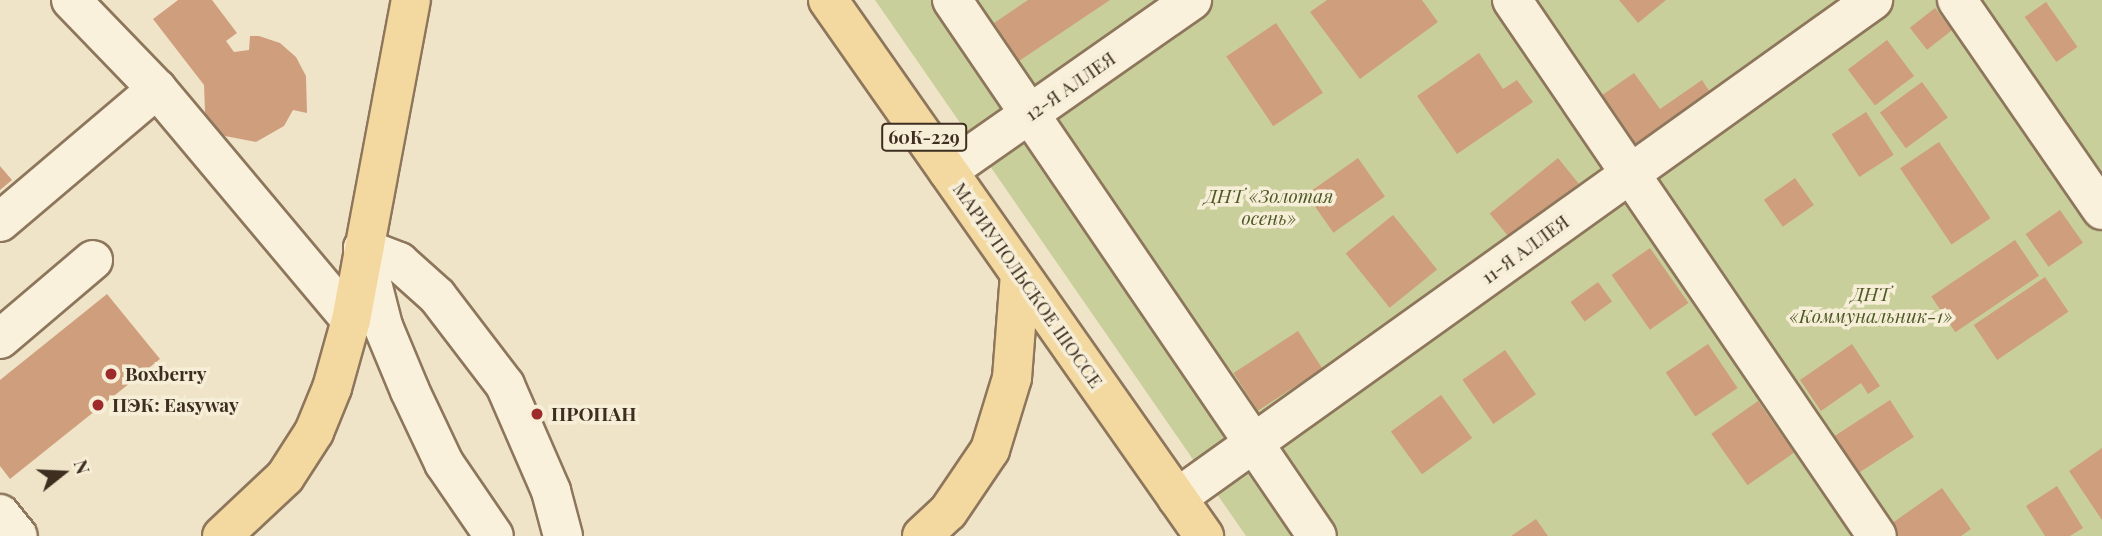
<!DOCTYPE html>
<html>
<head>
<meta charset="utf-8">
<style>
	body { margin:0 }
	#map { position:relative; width:2102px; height:536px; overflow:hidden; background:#f0e4c8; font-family:"Playfair Display",serif }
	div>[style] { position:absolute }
	.green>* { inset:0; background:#c9cf9b }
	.building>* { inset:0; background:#cf9f7d; transform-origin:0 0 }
	.roads { filter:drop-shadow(2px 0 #8d765c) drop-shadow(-2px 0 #8d765c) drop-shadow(0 2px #8d765c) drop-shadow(0 -2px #8d765c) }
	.minor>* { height:38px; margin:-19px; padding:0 19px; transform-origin:19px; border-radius:19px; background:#faf1dc }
	.major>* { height:38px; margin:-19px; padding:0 19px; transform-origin:19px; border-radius:19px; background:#f3d9a0 }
	.dots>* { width:19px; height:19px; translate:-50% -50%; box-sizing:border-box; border:4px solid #f7eed8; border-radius:50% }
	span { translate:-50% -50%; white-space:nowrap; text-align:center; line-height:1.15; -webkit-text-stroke:7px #f7eed8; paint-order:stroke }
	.shield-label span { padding:2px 5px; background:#f7eed8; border:2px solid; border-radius:5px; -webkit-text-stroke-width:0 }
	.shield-label { font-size:18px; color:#3d2e20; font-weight:700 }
	.street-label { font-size:19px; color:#3d2e20 }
	.park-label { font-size:19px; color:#4d5a26; font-style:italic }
	.poi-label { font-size:19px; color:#3d2e20; font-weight:700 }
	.left { translate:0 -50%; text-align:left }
	.north { position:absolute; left:28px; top:438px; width:70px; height:70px; -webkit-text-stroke:5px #f7eed8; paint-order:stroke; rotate:72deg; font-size:19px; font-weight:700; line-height:28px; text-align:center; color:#3d2e20 }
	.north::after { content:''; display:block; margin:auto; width:24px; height:32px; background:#3d2e20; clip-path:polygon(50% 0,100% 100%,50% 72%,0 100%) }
</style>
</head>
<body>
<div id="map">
	<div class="green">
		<div style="clip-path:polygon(875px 0,2102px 0,2102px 536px,1246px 536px)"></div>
	</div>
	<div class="building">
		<div style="clip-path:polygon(178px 0,212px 0,237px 33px,226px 41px,234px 52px,249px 50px,250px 36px,259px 36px,280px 43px,296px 57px,306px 76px,307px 113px,293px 110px,284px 126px,256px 142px,225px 136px,213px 126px,205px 112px,204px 85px,153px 19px)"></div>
		<div style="clip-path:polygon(1028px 0,1110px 0,1019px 61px,994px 23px)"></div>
		<div style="clip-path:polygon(1327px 0,1422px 0,1438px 22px,1360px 79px,1310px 12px)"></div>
		<div style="clip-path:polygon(1619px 0,1666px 0,1638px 23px)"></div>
		<div style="left:2046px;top:2px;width:55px;height:26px;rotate:55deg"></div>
		<div style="left:1935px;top:8px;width:28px;height:32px;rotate:52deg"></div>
		<div style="left:1276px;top:23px;width:84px;height:60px;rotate:56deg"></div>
		<div style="left:1887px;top:40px;width:45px;height:49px;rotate:53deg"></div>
		<div style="clip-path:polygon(1479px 53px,1503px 89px,1517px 80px,1533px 102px,1457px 154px,1417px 96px)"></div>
		<div style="clip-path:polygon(1634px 73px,1660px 109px,1702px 80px,1712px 95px,1631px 151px,1595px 100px)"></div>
		<div style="left:1922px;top:82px;width:44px;height:52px;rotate:54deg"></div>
		<div style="left:1866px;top:112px;width:51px;height:41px;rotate:57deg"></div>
		<div style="left:1939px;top:142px;width:92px;height:47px;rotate:56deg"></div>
		<div style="left:1358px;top:158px;width:47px;height:63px;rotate:55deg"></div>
		<div style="left:1558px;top:158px;width:33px;height:88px;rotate:51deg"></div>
		<div style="clip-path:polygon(0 166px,12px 180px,0 190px)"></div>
		<div style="left:1795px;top:178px;width:33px;height:38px;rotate:55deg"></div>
		<div style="left:2060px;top:210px;width:40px;height:42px;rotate:55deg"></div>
		<div style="left:1393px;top:215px;width:70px;height:61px;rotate:51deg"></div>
		<div style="left:2015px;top:240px;width:43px;height:101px;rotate:56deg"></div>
		<div style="left:1650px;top:248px;width:67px;height:47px;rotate:55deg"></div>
		<div style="left:2045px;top:277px;width:42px;height:86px;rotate:56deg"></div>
		<div style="left:1598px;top:282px;width:24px;height:34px;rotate:54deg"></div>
		<div style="clip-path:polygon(107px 294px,160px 359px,10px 479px,0 466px,0 380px)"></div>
		<div style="left:1298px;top:331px;width:45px;height:77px;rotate:57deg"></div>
		<div style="left:1708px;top:344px;width:53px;height:51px;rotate:56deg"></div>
		<div style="clip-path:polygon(1852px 344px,1880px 386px,1868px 394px,1861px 383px,1821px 411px,1800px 380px)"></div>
		<div style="left:1505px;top:350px;width:54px;height:52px;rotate:55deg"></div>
		<div style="left:1441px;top:395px;width:53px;height:62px;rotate:54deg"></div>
		<div style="left:1890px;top:400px;width:44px;height:67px;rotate:57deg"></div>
		<div style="left:1758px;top:401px;width:63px;height:57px;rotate:55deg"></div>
		<div style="clip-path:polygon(2102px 448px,2102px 520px,2069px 471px)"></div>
		<div style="clip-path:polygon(2057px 486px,2083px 528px,2070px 536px,2045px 536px,2026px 506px)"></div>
		<div style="clip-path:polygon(1942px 488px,1971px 529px,1961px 536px,1896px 536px,1888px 526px)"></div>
		<div style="clip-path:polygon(1536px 519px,1548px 536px,1511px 536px)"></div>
	</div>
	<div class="roads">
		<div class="minor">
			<div style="left:71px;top:0;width:124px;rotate:46deg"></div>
			<div style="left:952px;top:0;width:648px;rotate:55.75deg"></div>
			<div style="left:1512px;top:0;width:648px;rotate:55.75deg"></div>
			<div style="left:1957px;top:0;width:255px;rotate:55.4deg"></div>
			<div style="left:948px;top:171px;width:298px;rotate:-35deg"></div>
			<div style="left:0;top:222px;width:206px;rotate:-40.3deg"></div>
			<div style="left:157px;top:89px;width:302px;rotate:50deg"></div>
			<div style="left:363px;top:248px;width:39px;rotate:21deg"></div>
			<div style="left:399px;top:262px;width:51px;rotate:41.8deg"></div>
			<div style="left:437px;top:296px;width:112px;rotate:52.6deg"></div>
			<div style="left:505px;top:385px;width:116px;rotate:66.5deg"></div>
			<div style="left:551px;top:491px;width:47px;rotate:75.1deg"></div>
			<div style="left:363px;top:248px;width:81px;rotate:75.6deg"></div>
			<div style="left:383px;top:326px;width:70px;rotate:67.4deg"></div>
			<div style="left:410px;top:391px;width:80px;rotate:64.7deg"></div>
			<div style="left:444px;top:463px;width:88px;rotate:55.6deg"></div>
			<div style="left:0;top:339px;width:122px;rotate:-40.3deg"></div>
			<div style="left:1177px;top:498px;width:856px;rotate:-35.58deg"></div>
			<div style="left:0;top:514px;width:28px;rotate:51deg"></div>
		</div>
		<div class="major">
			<div style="left:828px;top:0;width:655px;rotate:54.95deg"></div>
			<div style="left:222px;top:536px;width:86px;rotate:-43.1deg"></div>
			<div style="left:285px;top:477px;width:54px;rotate:-57.2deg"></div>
			<div style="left:314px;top:432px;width:48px;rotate:-67.8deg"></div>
			<div style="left:332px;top:388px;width:71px;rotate:-74.4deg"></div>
			<div style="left:351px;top:320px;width:326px;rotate:-79.4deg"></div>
			<div style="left:922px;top:536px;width:35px;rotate:-43deg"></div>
			<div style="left:948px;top:512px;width:75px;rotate:-55.9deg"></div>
			<div style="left:990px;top:450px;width:75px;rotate:-73deg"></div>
			<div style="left:1012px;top:378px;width:104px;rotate:-85.6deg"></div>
		</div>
	</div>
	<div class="dots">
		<div style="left:111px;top:374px;background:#9e2a2b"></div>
		<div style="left:98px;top:405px;background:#9e2a2b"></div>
		<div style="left:537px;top:414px;background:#9e2a2b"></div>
	</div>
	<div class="shield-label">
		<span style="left:924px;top:137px">60К-229</span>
	</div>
	<div class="street-label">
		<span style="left:1070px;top:86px;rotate:-35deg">12-Я АЛЛЕЯ</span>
		<span style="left:1525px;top:249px;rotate:-36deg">11-Я АЛЛЕЯ</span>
		<span style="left:1028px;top:285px;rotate:55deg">МАРИУПОЛЬСКОЕ ШОССЕ</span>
	</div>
	<div class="park-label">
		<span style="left:1269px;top:207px">ДНТ «Золотая<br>осень»</span>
		<span style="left:1871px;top:305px">ДНТ<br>«Коммунальник-1»</span>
	</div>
	<div class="poi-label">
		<span class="left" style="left:125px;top:374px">Boxberry</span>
		<span class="left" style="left:112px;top:405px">ПЭК: Easyway</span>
		<span class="left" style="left:551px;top:414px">ПРОПАН</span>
	</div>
	<div class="north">N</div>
</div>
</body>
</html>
